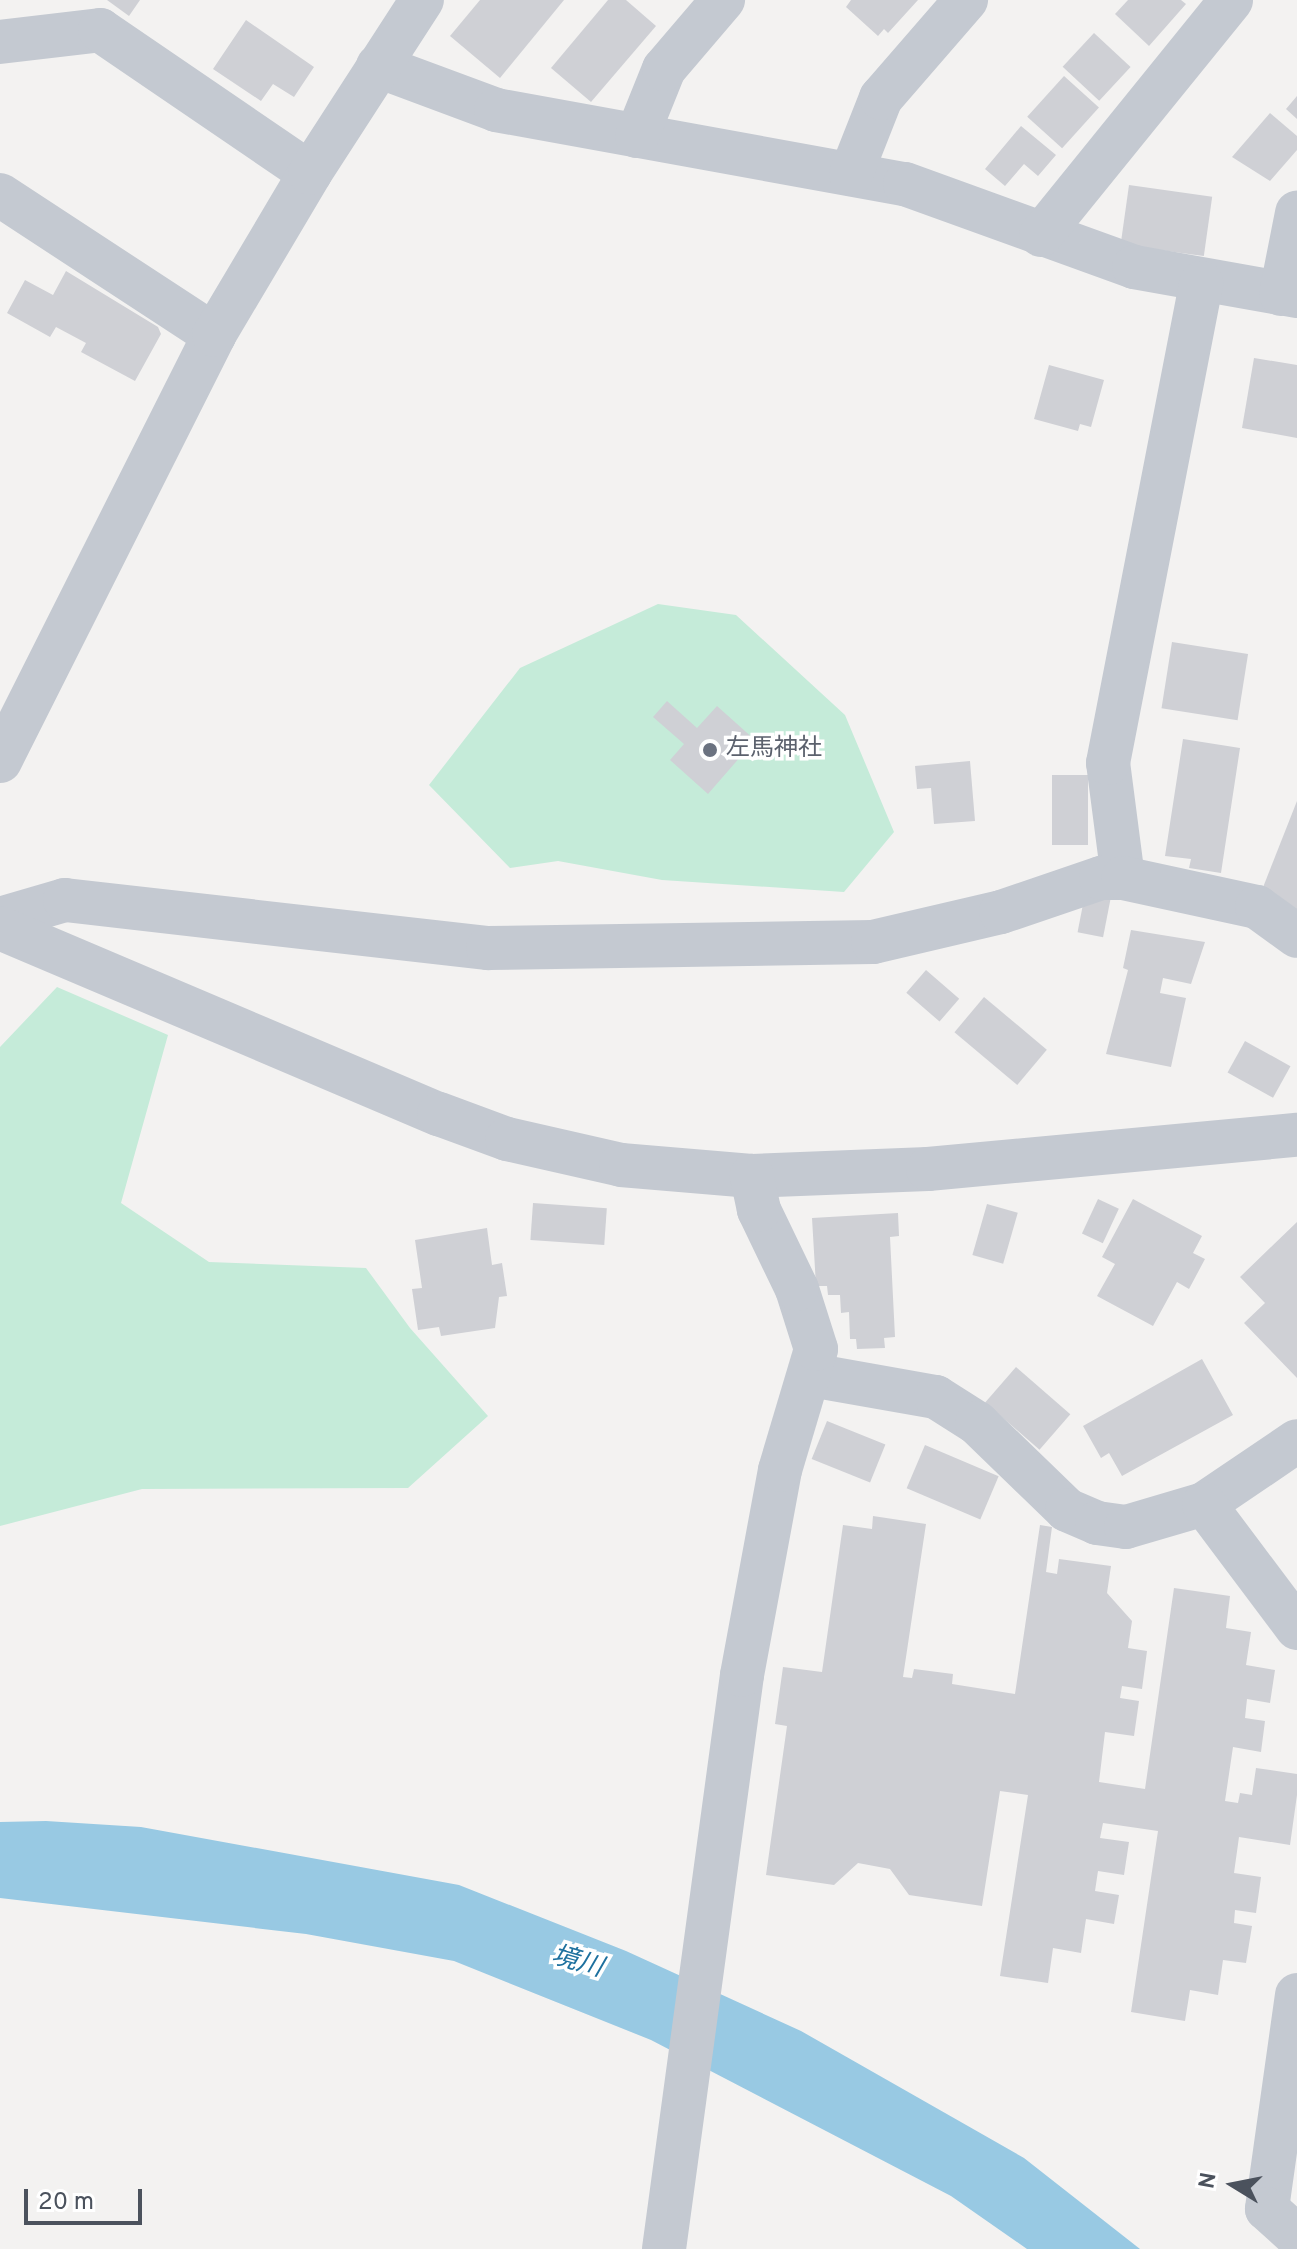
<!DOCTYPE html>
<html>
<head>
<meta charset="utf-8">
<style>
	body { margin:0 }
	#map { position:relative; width:1297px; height:2249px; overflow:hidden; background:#f3f2f1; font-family:Overpass,"Noto Sans JP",sans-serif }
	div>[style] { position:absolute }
	.green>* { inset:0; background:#c5ebd9 }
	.water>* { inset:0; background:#98c9e3 }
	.building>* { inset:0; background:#cfd0d5; transform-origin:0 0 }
	.minor>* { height:44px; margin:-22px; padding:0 22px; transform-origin:22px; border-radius:22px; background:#c4c9d1 }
	.dots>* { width:22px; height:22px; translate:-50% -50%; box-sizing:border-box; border:4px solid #fff; border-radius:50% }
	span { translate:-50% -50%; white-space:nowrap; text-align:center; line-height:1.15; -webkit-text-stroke:7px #fff; paint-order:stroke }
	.worship-label { font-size:24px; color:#5b616d }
	.left { translate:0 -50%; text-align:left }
	.water-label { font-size:26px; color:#1d709e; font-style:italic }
	.north { position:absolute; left:1193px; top:2145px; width:80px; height:80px; -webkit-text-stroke:6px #fff; paint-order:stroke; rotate:280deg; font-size:22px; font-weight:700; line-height:32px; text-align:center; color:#4b525d }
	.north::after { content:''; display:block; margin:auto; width:28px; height:36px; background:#4b525d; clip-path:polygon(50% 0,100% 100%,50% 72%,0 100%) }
	.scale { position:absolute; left:24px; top:2189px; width:118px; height:36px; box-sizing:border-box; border:4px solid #4b525d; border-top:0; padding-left:10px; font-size:24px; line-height:28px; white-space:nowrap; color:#4b525d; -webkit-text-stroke:6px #fff; paint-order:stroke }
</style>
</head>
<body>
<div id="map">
	<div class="green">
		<div style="clip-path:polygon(658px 604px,736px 615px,845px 715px,894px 832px,844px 892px,662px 880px,558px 861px,510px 868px,429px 785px,520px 668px)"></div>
		<div style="clip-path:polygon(57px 987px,168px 1035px,121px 1203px,209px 1262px,366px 1268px,410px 1328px,488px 1416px,408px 1488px,142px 1489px,0 1526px,0 1047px)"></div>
	</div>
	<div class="water">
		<div style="clip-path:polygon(46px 1821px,141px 1827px,459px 1885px,626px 1951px,801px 2031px,1024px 2158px,1140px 2249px,1027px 2249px,951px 2196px,651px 2040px,454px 1961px,306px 1934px,0 1898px,0 1822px)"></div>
	</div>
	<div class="building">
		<div style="clip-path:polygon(107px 0,140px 0,129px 16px)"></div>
		<div style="clip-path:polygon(480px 0,564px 0,500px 78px,450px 36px)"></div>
		<div style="clip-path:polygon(608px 0,626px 0,656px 26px,591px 102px,551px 68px)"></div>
		<div style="clip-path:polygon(851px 0,918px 0,888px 33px,884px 29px,878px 36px,846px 7px)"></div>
		<div style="clip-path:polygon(1128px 0,1181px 0,1186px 4px,1149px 46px,1115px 14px)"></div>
		<div style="clip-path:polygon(246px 20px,314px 67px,294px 97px,273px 84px,261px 101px,213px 69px)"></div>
		<div style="left:1094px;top:33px;width:50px;height:46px;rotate:43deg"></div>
		<div style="left:1064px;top:76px;width:47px;height:55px;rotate:42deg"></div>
		<div style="clip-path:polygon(1297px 96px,1297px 119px,1286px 109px)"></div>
		<div style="clip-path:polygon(1270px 113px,1297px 136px,1297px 150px,1270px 181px,1232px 157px)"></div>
		<div style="clip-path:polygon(1021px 126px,1056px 155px,1038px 176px,1024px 164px,1005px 186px,985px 169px)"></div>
		<div style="left:1129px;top:185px;width:84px;height:60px;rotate:8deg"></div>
		<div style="clip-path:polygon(66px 271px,158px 327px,161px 334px,135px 381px,81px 352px,86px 343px,56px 327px,50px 337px,7px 313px,25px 280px,53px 295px)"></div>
		<div style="clip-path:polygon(1254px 358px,1297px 365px,1297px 438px,1242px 428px)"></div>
		<div style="clip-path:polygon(1049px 365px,1104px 380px,1091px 427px,1080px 424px,1078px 431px,1034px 419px)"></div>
		<div style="left:1172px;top:642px;width:77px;height:67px;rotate:9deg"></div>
		<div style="clip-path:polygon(667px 701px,697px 728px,717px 706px,755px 740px,708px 794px,670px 760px,684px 744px,653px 717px)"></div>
		<div style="clip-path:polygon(1183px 739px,1240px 748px,1221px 873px,1189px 868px,1191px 859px,1165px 856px)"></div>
		<div style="clip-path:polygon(970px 761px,975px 821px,934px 824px,931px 788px,917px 789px,915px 766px)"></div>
		<div style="left:1088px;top:775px;width:70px;height:36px;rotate:90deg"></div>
		<div style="clip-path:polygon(1297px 801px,1297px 916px,1258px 900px)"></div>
		<div style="left:1085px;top:894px;width:26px;height:39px;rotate:11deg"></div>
		<div style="clip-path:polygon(1131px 930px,1205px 942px,1191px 984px,1163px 978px,1160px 993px,1186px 998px,1171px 1067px,1106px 1054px,1128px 970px,1123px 968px)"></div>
		<div style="left:926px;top:970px;width:44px;height:30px;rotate:41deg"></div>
		<div style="left:984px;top:997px;width:82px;height:46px;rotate:40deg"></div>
		<div style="left:1245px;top:1041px;width:52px;height:36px;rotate:29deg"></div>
		<div style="left:1098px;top:1199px;width:23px;height:38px;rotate:25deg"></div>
		<div style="clip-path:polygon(1133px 1199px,1202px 1236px,1193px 1253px,1205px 1259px,1189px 1289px,1177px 1282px,1153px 1326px,1097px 1296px,1115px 1264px,1102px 1257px)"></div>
		<div style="left:533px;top:1203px;width:74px;height:37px;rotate:4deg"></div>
		<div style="left:987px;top:1204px;width:32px;height:53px;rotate:16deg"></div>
		<div style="clip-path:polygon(898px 1213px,899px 1236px,890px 1237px,895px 1337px,884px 1338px,885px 1348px,857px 1349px,856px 1339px,850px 1339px,849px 1312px,841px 1313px,840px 1295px,828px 1295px,827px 1286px,816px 1286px,812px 1218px)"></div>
		<div style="clip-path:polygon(1297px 1222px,1297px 1378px,1244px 1323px,1265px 1303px,1240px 1277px)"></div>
		<div style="clip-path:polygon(487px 1228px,492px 1265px,502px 1263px,507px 1296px,499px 1297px,495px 1328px,441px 1336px,439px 1327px,418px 1330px,412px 1289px,422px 1288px,415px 1240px)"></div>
		<div style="clip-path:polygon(1202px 1359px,1233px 1415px,1122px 1476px,1109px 1453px,1101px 1458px,1083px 1426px)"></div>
		<div style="left:1016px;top:1367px;width:72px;height:47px;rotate:41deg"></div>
		<div style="left:827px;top:1421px;width:63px;height:41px;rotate:22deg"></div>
		<div style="left:925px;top:1445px;width:80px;height:47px;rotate:23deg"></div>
		<div style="clip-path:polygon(873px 1516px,926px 1524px,903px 1677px,912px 1678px,914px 1669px,953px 1674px,952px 1684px,1015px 1694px,1040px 1525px,1052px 1527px,1046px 1572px,1057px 1574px,1059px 1559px,1111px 1566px,1107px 1593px,1132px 1621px,1128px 1648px,1147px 1651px,1142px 1689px,1122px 1686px,1120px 1698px,1139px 1701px,1134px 1736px,1105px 1732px,1099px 1782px,1145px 1789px,1174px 1588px,1230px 1596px,1226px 1628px,1251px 1632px,1246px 1665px,1275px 1670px,1270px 1703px,1247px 1699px,1245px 1718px,1265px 1721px,1261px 1752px,1233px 1747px,1225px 1801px,1238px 1803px,1240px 1793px,1252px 1795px,1256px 1768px,1297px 1774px,1297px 1795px,1290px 1845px,1239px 1837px,1234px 1873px,1261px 1877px,1256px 1913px,1235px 1910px,1234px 1923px,1252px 1926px,1246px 1963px,1223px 1960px,1218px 1995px,1190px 1990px,1185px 2021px,1131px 2012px,1158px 1831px,1103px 1823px,1100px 1838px,1129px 1842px,1124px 1875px,1098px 1871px,1095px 1891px,1119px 1895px,1114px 1924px,1086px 1919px,1081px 1953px,1053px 1948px,1048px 1983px,1000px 1976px,1028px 1795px,1000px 1791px,982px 1906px,909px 1895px,890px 1869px,858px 1863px,834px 1885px,766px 1875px,787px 1726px,775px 1724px,783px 1667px,822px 1672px,843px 1525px,872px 1529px)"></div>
	</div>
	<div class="minor">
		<div style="left:0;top:42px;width:101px;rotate:-6.8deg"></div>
		<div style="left:100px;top:30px;width:254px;rotate:34.3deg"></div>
		<div style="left:378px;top:66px;width:126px;rotate:20.4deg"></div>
		<div style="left:496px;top:110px;width:416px;rotate:10.3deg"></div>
		<div style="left:905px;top:184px;width:244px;rotate:19.9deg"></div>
		<div style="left:1134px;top:267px;width:166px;rotate:10.1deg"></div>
		<div style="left:637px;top:136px;width:72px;rotate:-68.1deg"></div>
		<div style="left:664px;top:69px;width:91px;rotate:-49.5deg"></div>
		<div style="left:851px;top:174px;width:82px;rotate:-68.5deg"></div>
		<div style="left:881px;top:98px;width:130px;rotate:-49.1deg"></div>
		<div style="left:0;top:195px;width:256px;rotate:33.2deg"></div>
		<div style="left:1041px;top:235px;width:302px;rotate:-51deg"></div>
		<div style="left:1281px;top:294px;width:83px;rotate:-78.8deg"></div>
		<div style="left:0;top:761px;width:477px;rotate:-63.3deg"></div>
		<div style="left:214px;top:335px;width:188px;rotate:-59.3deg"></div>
		<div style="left:310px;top:173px;width:206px;rotate:-57.1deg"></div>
		<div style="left:1123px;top:878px;width:116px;rotate:-97.4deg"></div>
		<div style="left:1108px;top:763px;width:489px;rotate:-79deg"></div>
		<div style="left:0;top:919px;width:68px;rotate:-16.3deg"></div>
		<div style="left:65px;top:900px;width:426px;rotate:6.5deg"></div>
		<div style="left:488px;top:948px;width:385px;rotate:-0.9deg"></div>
		<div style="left:873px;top:942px;width:131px;rotate:-13.2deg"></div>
		<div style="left:1001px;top:912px;width:106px;rotate:-18.8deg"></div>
		<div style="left:1101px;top:878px;width:22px"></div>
		<div style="left:1123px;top:878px;width:137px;rotate:12.2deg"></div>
		<div style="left:1257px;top:907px;width:49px;rotate:35.9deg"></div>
		<div style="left:0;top:928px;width:477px;rotate:23deg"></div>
		<div style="left:439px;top:1114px;width:72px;rotate:20.2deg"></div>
		<div style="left:507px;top:1139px;width:117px;rotate:12.8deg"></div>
		<div style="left:621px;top:1165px;width:131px;rotate:4.8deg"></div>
		<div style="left:752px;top:1176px;width:176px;rotate:-2.3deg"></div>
		<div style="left:928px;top:1169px;width:371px;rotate:-5.3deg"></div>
		<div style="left:811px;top:1375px;width:127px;rotate:10deg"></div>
		<div style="left:936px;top:1397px;width:49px;rotate:32.4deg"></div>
		<div style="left:977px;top:1423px;width:125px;rotate:44deg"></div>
		<div style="left:1067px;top:1510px;width:33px;rotate:23deg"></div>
		<div style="left:1097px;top:1523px;width:29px;rotate:8deg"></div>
		<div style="left:1126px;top:1527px;width:81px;rotate:-16.4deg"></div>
		<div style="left:1204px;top:1504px;width:112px;rotate:-34.1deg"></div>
		<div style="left:1204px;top:1504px;width:155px;rotate:53.1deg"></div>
		<div style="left:1297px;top:1995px;width:216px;rotate:98deg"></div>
		<div style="left:1267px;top:2209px;width:40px;rotate:42deg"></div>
		<div style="left:664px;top:2249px;width:579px;rotate:-82.26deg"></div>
		<div style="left:742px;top:1675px;width:208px;rotate:-79.5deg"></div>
		<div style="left:780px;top:1470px;width:126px;rotate:-73.4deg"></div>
		<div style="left:816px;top:1349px;width:63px;rotate:-107.6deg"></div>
		<div style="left:797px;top:1289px;width:88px;rotate:-115.7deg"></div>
		<div style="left:759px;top:1210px;width:35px;rotate:-102deg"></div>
	</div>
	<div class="dots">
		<div style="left:710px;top:750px;background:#6b7280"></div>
	</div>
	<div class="worship-label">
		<span class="left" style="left:726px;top:750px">左馬神社</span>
	</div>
	<div class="water-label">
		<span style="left:577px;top:1963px;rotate:16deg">境川</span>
	</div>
	<div class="north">N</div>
	<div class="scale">20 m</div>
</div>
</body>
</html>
